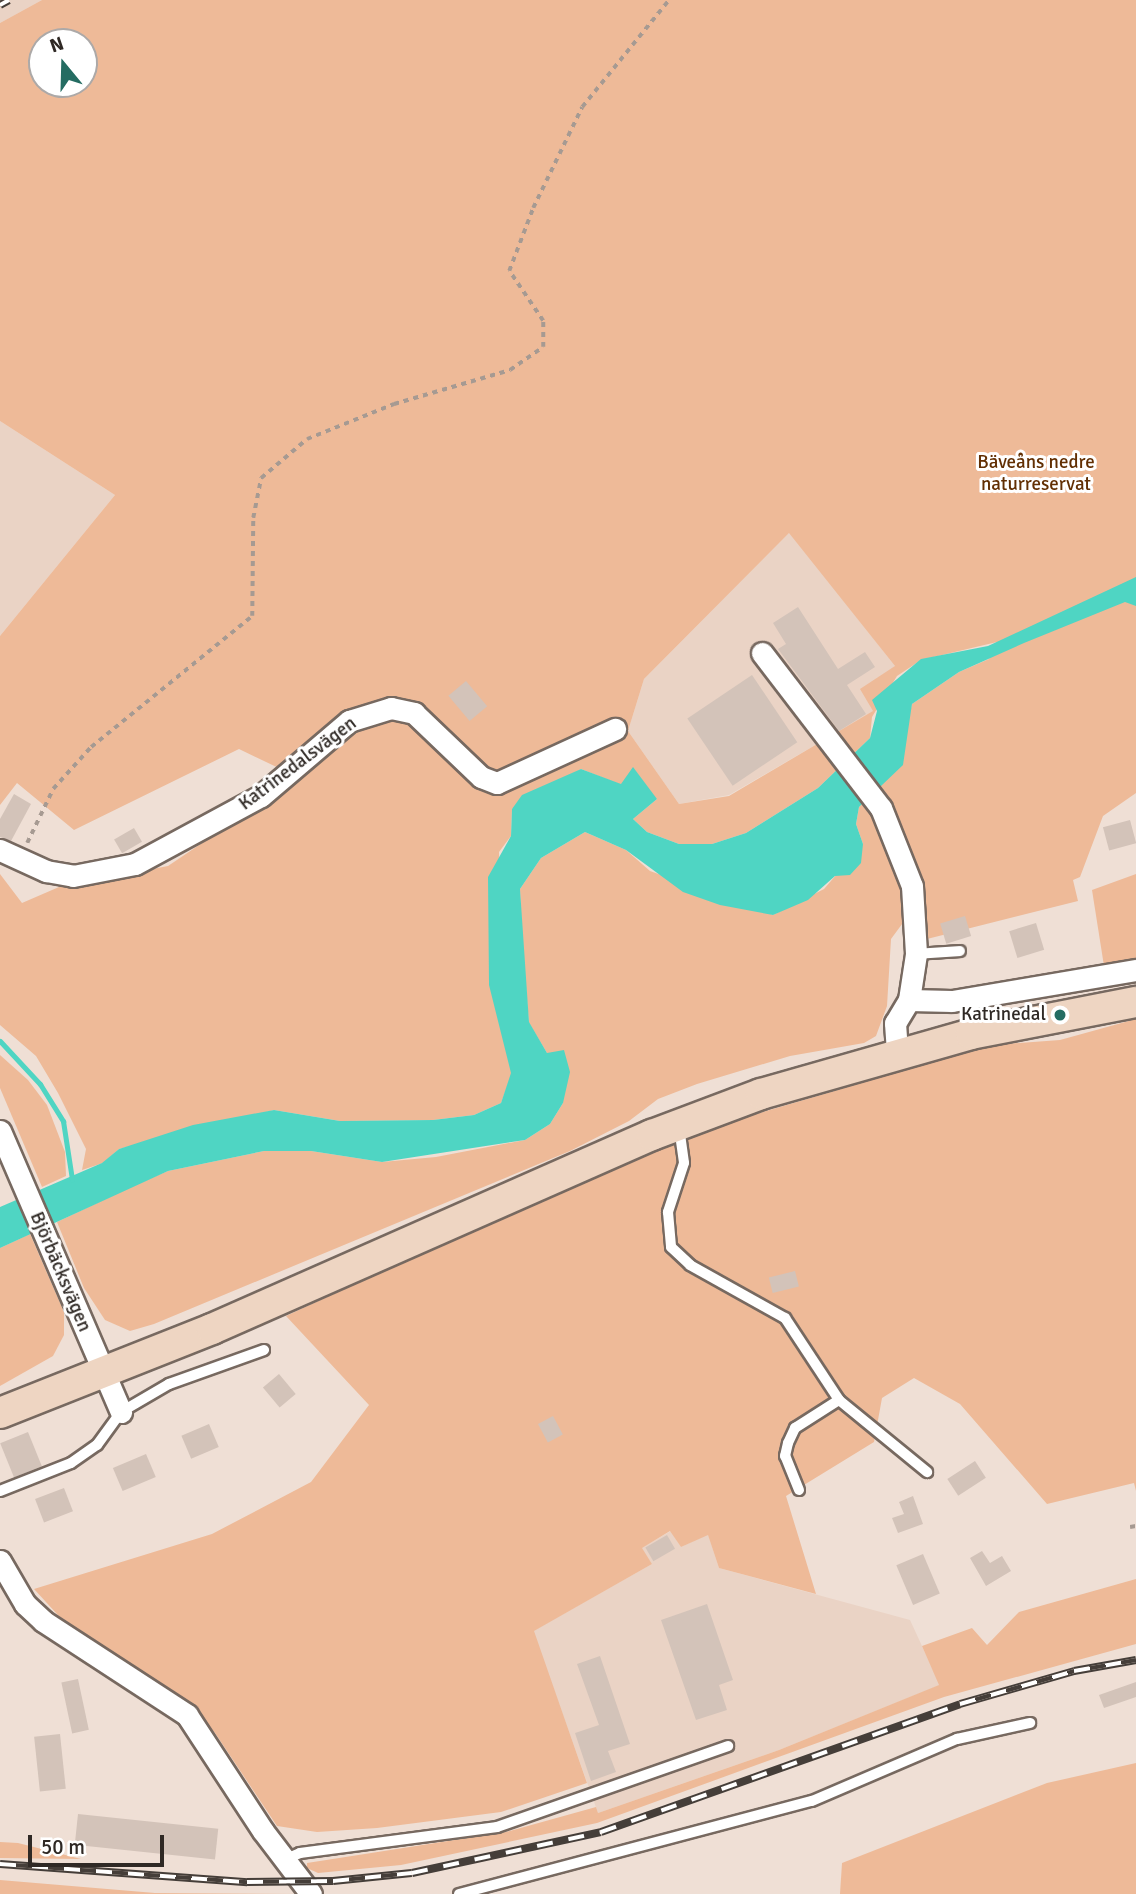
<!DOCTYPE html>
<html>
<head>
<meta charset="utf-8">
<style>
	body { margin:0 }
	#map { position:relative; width:1136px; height:1894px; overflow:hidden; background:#efdfd5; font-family:Signika,sans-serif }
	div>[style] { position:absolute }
	.built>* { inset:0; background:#ead3c5 }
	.green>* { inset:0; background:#eeba98 }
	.water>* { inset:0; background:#4fd5c3 }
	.stream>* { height:5px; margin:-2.5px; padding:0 2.5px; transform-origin:2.5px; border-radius:2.5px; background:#4fd5c3 }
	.building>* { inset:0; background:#d3c3b9; transform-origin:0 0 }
	.path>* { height:3.5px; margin-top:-1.75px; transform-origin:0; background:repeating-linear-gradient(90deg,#a69a92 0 5px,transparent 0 10px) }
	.roads { filter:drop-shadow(2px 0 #776960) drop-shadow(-2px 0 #776960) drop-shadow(0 2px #776960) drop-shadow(0 -2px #776960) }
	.lane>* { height:10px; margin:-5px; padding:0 5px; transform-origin:5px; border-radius:5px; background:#fff }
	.street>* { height:21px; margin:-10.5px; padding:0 10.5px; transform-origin:10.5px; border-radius:10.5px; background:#fff }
	.secondary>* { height:30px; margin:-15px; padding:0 15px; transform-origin:15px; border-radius:15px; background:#eed5c2 }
	.rail>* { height:8px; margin-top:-4px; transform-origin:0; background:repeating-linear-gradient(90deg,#fff 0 16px,#453e39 0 32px); box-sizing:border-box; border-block:2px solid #453e39 }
	.dots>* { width:19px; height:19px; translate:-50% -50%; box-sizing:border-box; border:4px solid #fff; border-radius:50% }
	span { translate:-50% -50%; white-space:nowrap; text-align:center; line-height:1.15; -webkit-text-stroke:6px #fff; paint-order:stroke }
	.park-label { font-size:19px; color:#622f03 }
	.street-label { font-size:19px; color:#2f2925 }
	.poi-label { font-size:19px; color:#2f2925 }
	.right { translate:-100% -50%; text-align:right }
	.north { position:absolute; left:28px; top:28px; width:70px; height:70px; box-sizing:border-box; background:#fff; border:2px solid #aca9a8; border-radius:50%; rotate:341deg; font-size:19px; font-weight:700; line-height:28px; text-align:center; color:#2f2925 }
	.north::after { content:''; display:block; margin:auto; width:24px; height:32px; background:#246c62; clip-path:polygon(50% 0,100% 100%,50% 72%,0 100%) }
	.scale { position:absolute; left:28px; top:1835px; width:136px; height:32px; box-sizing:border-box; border:4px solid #2f2925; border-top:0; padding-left:9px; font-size:21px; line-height:24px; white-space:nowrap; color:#2f2925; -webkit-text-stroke:5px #fff; paint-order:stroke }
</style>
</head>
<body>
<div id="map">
	<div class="built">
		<div style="clip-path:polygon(0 0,42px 0,0 23px)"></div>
		<div style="clip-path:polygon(0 421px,115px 495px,0 636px)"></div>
		<div style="clip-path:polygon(790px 532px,895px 666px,874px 711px,729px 795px,679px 804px,628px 731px,644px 679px)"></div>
		<div style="clip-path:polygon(671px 1531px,681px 1547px,708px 1534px,719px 1568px,910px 1620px,940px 1685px,779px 1750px,598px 1813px,533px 1631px,652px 1564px,641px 1548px)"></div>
	</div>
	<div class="green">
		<div style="clip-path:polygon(evenodd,42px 0,1136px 0,1136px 793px,1103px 816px,1080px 877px,1073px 880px,1078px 901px,927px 939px,924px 912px,908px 916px,891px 939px,887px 1006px,876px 1036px,864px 1043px,790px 1056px,697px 1084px,658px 1099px,629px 1121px,570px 1151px,154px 1324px,130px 1331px,105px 1320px,84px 1288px,57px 1222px,135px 1185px,168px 1171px,264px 1151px,311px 1151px,382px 1162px,436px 1157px,525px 1140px,550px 1124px,563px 1103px,547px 1053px,529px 1023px,522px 942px,520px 889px,541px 858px,585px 832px,626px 850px,650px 871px,773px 915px,824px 889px,863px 844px,856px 824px,859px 807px,875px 792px,906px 730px,912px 704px,959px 672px,989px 659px,997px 642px,921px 660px,897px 676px,872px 717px,870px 738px,818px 788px,746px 833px,712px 844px,679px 844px,647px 832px,633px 819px,657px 799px,581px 769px,512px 809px,511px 836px,499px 852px,504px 1038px,512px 1073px,501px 1103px,474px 1115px,433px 1120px,340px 1121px,274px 1110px,119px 1149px,103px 1163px,82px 1170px,86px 1149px,58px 1093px,36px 1056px,0 1025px,0 874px,22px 903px,59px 887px,168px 866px,260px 804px,287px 772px,239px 749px,74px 830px,17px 783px,0 805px,0 636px,115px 495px,0 421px,0 23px,42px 0,42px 42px,84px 42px,84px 84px,42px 84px,42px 42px,42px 0,789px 533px,895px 666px,860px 689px,873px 711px,729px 796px,679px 804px,628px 731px,644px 679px,789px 533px)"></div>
		<div style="clip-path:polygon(1136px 874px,1136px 960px,1104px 966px,1092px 890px)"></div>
		<div style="clip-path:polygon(1136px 1019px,1136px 1491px,1134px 1483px,1047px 1504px,960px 1404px,914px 1378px,882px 1398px,874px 1442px,786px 1496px,816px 1594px,719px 1568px,708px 1535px,681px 1547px,670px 1531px,642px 1548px,652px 1564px,534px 1631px,587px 1783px,501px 1812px,377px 1828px,317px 1832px,277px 1826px,215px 1733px,188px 1703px,68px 1626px,34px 1589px,212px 1534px,311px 1482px,369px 1405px,286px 1316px,567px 1186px,739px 1119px,991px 1045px,1060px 1040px)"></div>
		<div style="clip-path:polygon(0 1055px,28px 1080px,47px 1105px,65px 1152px,66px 1176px,42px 1187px,0 1088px)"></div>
		<div style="clip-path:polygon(30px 1234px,64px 1312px,64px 1335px,53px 1356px,0 1386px,0 1248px)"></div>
		<div style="clip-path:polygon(1136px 1579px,1136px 1644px,944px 1697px,597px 1823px,401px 1865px,318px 1873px,307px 1868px,307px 1863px,506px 1832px,596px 1807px,598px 1813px,779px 1750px,939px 1685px,922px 1646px,972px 1628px,987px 1645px,1019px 1612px)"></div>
		<div style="clip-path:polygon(1136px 1763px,1136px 1894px,840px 1894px,842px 1863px,1047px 1783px)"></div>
		<div style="clip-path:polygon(0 1842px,18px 1843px,81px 1859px,0 1858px)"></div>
		<div style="clip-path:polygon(0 1880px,155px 1893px,299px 1894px,0 1894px)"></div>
	</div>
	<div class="water">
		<div style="clip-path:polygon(1136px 577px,1136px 606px,1125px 602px,1024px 643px,959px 672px,912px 704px,903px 765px,859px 807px,856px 824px,863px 844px,861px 863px,850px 875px,835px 876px,808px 900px,773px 915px,720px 905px,683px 892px,626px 850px,585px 832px,541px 858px,520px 889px,529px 1022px,547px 1053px,564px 1050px,570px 1072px,563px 1103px,550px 1124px,525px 1140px,382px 1162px,311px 1151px,264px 1151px,168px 1171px,0 1248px,0 1207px,102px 1163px,119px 1149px,193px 1125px,274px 1110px,340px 1121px,433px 1120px,474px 1115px,501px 1103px,511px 1073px,489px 985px,488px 877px,511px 836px,512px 809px,522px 795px,581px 769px,621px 784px,633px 767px,657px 799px,633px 819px,647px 832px,679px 844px,712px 844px,746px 833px,818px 788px,870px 738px,877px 711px,872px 700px,921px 659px,988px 646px)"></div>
	</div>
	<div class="stream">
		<div style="left:0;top:1041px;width:59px;rotate:47.1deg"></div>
		<div style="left:40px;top:1084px;width:44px;rotate:58.1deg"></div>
		<div style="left:63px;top:1121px;width:59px;rotate:81.2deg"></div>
	</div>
	<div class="building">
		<div style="clip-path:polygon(798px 607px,838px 669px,865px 652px,875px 667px,847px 685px,866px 714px,839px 731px,778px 649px,786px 644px,773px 623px)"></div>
		<div style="left:752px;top:675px;width:81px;height:78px;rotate:56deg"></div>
		<div style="left:466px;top:681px;width:33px;height:23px;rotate:50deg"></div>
		<div style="clip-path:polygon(14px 794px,31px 804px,11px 841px,0 837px,0 819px)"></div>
		<div style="left:1130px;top:820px;width:24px;height:28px;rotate:75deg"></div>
		<div style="left:134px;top:828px;width:16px;height:23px;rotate:60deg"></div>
		<div style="left:965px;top:916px;width:21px;height:26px;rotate:73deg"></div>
		<div style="left:1036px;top:923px;width:28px;height:28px;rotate:73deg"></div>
		<div style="left:795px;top:1271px;width:16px;height:27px;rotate:76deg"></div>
		<div style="left:279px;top:1374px;width:26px;height:21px;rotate:50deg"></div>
		<div style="left:553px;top:1416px;width:21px;height:17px;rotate:62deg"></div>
		<div style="left:209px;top:1424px;width:25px;height:30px;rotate:67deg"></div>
		<div style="left:28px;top:1432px;width:37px;height:30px;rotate:68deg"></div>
		<div style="left:146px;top:1454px;width:25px;height:36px;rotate:67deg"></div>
		<div style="left:975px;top:1461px;width:20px;height:33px;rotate:57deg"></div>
		<div style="left:64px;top:1488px;width:25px;height:31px;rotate:69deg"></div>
		<div style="clip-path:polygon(913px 1496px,923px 1524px,898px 1533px,892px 1518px,904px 1514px,899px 1502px)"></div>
		<div style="left:667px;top:1535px;width:16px;height:25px;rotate:60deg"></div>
		<div style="clip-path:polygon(982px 1551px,990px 1563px,1002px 1556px,1011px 1571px,986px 1586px,970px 1558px)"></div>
		<div style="left:923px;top:1554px;width:43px;height:29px;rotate:67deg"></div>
		<div style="clip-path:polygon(707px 1604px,733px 1680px,719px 1685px,727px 1710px,696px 1720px,661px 1620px)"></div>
		<div style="clip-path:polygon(600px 1656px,630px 1744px,608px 1751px,616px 1772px,591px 1781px,575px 1733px,599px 1725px,577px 1664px)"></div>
		<div style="left:78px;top:1679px;width:52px;height:17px;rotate:78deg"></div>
		<div style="clip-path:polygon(1136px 1682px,1136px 1697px,1104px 1708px,1099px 1695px)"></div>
		<div style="left:60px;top:1734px;width:55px;height:26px;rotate:84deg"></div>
		<div style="left:78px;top:1814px;width:141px;height:31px;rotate:6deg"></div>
	</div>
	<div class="path">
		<div style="left:27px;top:843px;width:60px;rotate:-64.3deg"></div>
		<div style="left:53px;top:789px;width:57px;rotate:-47.9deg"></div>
		<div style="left:91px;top:747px;width:208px;rotate:-39.1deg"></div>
		<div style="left:252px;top:616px;width:98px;rotate:-89.4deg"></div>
		<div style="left:253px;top:518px;width:41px;rotate:-78.7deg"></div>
		<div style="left:261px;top:478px;width:60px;rotate:-40.3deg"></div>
		<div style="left:307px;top:439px;width:94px;rotate:-21.9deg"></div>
		<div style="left:394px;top:404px;width:121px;rotate:-16.3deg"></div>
		<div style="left:510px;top:370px;width:40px;rotate:-34.9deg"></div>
		<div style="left:543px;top:347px;width:26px;rotate:-90deg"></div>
		<div style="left:543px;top:321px;width:60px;rotate:-124.2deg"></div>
		<div style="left:509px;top:271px;width:67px;rotate:-69.1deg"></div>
		<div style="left:533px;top:208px;width:112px;rotate:-64.1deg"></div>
		<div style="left:582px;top:107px;width:138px;rotate:-50.9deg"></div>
		<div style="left:1130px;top:1527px;width:6px;rotate:-9deg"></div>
	</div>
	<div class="roads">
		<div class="lane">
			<div style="left:916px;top:954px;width:44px;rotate:-3.9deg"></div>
			<div style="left:679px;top:1127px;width:36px;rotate:82deg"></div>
			<div style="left:684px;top:1163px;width:52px;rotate:108.1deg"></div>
			<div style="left:668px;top:1212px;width:35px;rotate:85deg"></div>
			<div style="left:671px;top:1247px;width:26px;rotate:43deg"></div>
			<div style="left:690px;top:1265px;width:109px;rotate:29.2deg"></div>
			<div style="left:785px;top:1318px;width:98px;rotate:56.6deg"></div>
			<div style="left:839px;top:1400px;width:114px;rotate:39.3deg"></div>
			<div style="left:799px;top:1490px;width:37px;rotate:-112deg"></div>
			<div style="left:785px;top:1456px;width:13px;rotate:-77deg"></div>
			<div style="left:788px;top:1443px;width:17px;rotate:-65deg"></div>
			<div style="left:795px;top:1428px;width:52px;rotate:-32.5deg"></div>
			<div style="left:0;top:1491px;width:76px;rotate:-21.5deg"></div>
			<div style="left:71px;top:1463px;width:32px;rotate:-35deg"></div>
			<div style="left:97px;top:1445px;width:41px;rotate:-54deg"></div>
			<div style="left:121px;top:1412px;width:56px;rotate:-30.3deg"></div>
			<div style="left:169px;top:1384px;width:101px;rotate:-19.7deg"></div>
			<div style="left:286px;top:1859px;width:15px;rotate:-23deg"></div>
			<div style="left:300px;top:1853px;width:199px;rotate:-7.5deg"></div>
			<div style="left:497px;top:1827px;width:245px;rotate:-19.3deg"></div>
			<div style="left:459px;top:1894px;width:365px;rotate:-14.8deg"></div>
			<div style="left:812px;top:1801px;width:158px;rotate:-23.2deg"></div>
			<div style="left:957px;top:1739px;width:75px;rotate:-12.4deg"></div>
		</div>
		<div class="street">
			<div style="left:762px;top:653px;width:195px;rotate:52.5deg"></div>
			<div style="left:881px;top:808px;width:84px;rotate:68.3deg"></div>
			<div style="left:912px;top:886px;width:68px;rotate:86.6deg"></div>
			<div style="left:916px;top:954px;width:47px;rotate:98.7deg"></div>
			<div style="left:909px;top:1000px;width:27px;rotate:121deg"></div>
			<div style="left:895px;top:1023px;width:30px;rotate:86deg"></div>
			<div style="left:0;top:850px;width:51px;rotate:24.5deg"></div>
			<div style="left:46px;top:871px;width:27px;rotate:10deg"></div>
			<div style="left:73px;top:876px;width:63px;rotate:-11deg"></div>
			<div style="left:135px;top:864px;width:143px;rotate:-28.4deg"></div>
			<div style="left:261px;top:796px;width:116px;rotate:-40.4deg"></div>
			<div style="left:349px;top:721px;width:44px;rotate:-17.2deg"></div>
			<div style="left:391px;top:708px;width:24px;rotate:12deg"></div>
			<div style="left:414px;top:713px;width:93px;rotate:43.7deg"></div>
			<div style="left:481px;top:777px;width:17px;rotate:21deg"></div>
			<div style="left:497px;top:783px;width:130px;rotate:-24.6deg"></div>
			<div style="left:909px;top:1000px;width:43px;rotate:1.3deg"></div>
			<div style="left:952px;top:1001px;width:187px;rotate:-9.6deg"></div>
			<div style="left:0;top:1131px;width:306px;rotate:66.7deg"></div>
			<div style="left:0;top:1561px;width:50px;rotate:59.8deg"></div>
			<div style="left:25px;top:1604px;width:25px;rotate:43deg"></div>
			<div style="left:43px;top:1621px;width:172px;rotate:33.1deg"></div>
			<div style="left:187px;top:1715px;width:139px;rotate:56.8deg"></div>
			<div style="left:263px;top:1831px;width:79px;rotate:52.7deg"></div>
		</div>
		<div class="secondary">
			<div style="left:0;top:1413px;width:228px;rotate:-21.6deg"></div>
			<div style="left:212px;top:1329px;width:481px;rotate:-23.8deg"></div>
			<div style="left:652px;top:1135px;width:116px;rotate:-20.6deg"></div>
			<div style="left:761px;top:1094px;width:218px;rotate:-15.9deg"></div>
			<div style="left:971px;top:1034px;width:168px;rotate:-11deg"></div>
		</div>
	</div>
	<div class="rail">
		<div style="left:0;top:5px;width:10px;rotate:-29deg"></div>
		<div style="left:0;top:1864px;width:248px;rotate:4.2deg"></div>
		<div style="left:247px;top:1882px;width:86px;rotate:-0.7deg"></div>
		<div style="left:333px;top:1881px;width:79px;rotate:-5.8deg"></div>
		<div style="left:412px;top:1873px;width:193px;rotate:-12.2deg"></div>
		<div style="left:601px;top:1832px;width:381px;rotate:-19.6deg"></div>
		<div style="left:960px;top:1704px;width:119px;rotate:-16.1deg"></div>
		<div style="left:1074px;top:1671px;width:63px;rotate:-10.1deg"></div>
	</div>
	<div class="dots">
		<div style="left:1060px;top:1015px;background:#246c62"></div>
	</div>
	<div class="park-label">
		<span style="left:1036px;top:474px">Bäveåns nedre<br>naturreservat</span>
	</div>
	<div class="street-label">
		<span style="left:298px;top:764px;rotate:-37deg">Katrinedalsvägen</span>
		<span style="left:60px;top:1272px;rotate:67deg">Björbäcksvägen</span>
	</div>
	<div class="poi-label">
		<span class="right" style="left:1046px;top:1015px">Katrinedal</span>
	</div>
	<div class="north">N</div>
	<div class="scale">50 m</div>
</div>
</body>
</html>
